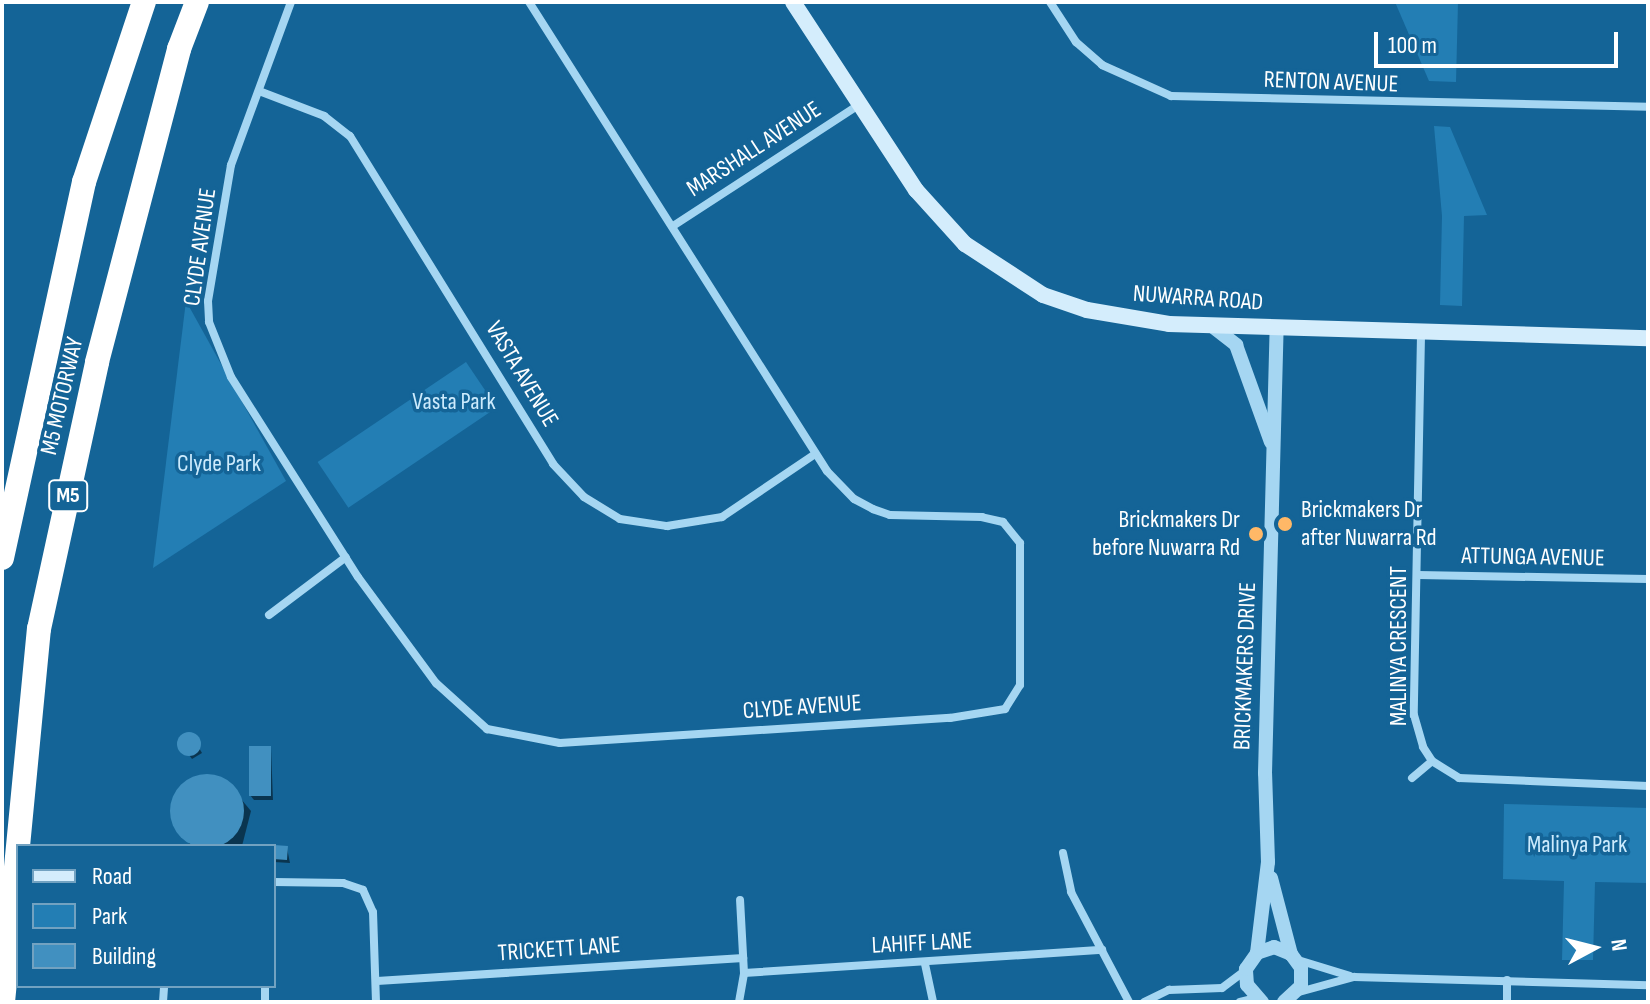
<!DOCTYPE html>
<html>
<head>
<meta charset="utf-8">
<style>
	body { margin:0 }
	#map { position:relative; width:1650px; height:1004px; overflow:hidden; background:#146497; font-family:"Sofia Sans Condensed",sans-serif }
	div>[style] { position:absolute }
	.green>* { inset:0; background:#237eb4; transform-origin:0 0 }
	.shadow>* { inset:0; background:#0007 }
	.building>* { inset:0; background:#4190c0; transform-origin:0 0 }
	.round { border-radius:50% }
	.minor>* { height:8px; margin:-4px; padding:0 4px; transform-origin:4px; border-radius:4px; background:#a5d6f2 }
	.tertiary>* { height:14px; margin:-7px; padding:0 7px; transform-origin:7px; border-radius:7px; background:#a5d6f2 }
	.secondary>* { height:16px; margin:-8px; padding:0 8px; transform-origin:8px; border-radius:8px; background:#d4edfc }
	.motorway>* { height:24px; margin:-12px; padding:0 12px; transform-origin:12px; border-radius:12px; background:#fff }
	.dots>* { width:22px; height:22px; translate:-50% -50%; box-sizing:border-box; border:4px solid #146497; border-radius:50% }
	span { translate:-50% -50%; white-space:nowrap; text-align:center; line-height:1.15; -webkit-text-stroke:7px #146497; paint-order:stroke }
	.shield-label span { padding:2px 6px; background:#146497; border:2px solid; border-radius:6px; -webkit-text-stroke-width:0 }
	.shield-label { font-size:22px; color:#fff; font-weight:700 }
	.street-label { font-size:24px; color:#fff }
	.park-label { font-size:24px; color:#cdebfd }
	.poi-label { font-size:24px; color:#fff }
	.left { translate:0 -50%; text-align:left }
	.right { translate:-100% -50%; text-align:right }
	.frame { position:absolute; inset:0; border:4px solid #fff; pointer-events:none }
	.legend { position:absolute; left:16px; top:844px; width:260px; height:144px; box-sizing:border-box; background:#146497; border:2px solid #72a2c1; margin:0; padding:10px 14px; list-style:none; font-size:24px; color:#fff }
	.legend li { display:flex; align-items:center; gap:16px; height:40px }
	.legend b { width:40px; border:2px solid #72a2c1 }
	.north { position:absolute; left:1554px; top:908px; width:80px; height:80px; -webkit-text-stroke:6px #146497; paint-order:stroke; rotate:83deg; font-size:22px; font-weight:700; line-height:32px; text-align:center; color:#fff }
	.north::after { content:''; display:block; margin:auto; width:28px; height:36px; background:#fff; clip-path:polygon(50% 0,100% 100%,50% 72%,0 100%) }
	.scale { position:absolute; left:1374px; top:32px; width:244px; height:36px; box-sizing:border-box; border:4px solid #fff; border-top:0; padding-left:10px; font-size:24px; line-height:28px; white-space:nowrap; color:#fff; -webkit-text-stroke:6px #146497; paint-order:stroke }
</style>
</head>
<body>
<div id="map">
	<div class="green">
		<div style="clip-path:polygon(1395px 2px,1458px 2px,1456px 82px,1429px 81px)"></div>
		<div style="clip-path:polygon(1434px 126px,1450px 127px,1487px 215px,1464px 216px,1462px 306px,1440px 305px,1442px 216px)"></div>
		<div style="clip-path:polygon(186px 301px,286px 481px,153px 568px)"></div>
		<div style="left:466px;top:362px;width:55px;height:179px;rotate:56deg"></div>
		<div style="clip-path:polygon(1504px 804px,1648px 808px,1648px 883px,1595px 882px,1593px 960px,1562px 960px,1564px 881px,1503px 879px)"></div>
	</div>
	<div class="shadow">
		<div style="clip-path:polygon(192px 736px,202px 753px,192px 759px,180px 742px)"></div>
		<div style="clip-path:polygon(271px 748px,273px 800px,254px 800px,250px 795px)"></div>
		<div style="clip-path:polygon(202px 776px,226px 781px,251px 811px,242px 846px,191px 846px,173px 822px,180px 788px)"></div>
		<div style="clip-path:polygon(274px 847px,287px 848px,290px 863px,274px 862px)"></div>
	</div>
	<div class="building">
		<div class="round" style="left:177px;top:732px;width:24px;height:24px"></div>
		<div style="left:249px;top:746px;width:22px;height:50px"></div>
		<div class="round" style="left:170px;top:774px;width:74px;height:74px"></div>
		<div style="left:274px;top:845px;width:14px;height:14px;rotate:4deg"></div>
	</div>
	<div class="minor">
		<div style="left:291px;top:2px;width:174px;rotate:110.2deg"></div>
		<div style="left:231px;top:165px;width:138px;rotate:99.6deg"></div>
		<div style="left:208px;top:301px;width:21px;rotate:87deg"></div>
		<div style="left:209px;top:322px;width:59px;rotate:68.2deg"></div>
		<div style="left:231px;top:377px;width:237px;rotate:57.6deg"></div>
		<div style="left:358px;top:577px;width:132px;rotate:53.7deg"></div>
		<div style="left:436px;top:683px;width:69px;rotate:42deg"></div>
		<div style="left:487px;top:729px;width:74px;rotate:10.9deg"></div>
		<div style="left:560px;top:743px;width:391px;rotate:-3.7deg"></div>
		<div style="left:950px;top:718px;width:56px;rotate:-9.3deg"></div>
		<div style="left:1005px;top:709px;width:28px;rotate:-58deg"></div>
		<div style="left:1020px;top:685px;width:142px;rotate:-90deg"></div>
		<div style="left:1020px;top:543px;width:27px;rotate:-129deg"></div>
		<div style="left:1003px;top:522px;width:22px;rotate:-167deg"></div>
		<div style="left:982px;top:517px;width:92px;rotate:-178.8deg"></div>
		<div style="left:890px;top:515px;width:18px;rotate:-161deg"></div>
		<div style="left:873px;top:509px;width:21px;rotate:-152deg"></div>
		<div style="left:854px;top:499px;width:39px;rotate:-134deg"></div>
		<div style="left:827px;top:471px;width:556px;rotate:-122.43deg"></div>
		<div style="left:1050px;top:2px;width:48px;rotate:57deg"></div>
		<div style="left:1076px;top:42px;width:35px;rotate:41deg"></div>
		<div style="left:1102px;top:65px;width:76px;rotate:24.2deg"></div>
		<div style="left:1171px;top:96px;width:477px;rotate:1.3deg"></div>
		<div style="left:259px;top:91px;width:70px;rotate:21deg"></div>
		<div style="left:324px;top:116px;width:33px;rotate:38deg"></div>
		<div style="left:350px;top:136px;width:386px;rotate:58.2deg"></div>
		<div style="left:553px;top:464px;width:45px;rotate:46.8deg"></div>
		<div style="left:584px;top:497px;width:42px;rotate:31.4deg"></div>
		<div style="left:620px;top:519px;width:48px;rotate:8.5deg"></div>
		<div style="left:667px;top:526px;width:56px;rotate:-9.3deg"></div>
		<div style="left:722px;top:517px;width:112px;rotate:-34.1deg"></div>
		<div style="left:673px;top:226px;width:220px;rotate:-33.1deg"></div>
		<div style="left:1421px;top:335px;width:380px;rotate:91.1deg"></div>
		<div style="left:1414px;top:715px;width:33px;rotate:74deg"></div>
		<div style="left:1423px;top:747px;width:17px;rotate:57deg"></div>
		<div style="left:1432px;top:761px;width:32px;rotate:32deg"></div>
		<div style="left:1459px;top:778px;width:189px;rotate:2.4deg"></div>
		<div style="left:1418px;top:575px;width:230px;rotate:1deg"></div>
		<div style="left:269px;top:615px;width:96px;rotate:-37deg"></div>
		<div style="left:1412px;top:778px;width:26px;rotate:-40deg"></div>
		<div style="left:1063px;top:853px;width:40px;rotate:78deg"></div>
		<div style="left:1071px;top:892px;width:124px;rotate:62.2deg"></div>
		<div style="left:274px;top:882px;width:69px;rotate:0.8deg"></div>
		<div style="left:343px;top:883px;width:21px;rotate:19deg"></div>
		<div style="left:363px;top:890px;width:24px;rotate:66deg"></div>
		<div style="left:373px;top:912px;width:90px;rotate:88.1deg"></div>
		<div style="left:1298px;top:960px;width:54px;rotate:17.1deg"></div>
		<div style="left:925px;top:964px;width:39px;rotate:78deg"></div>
		<div style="left:744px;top:973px;width:359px;rotate:-3.7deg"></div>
		<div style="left:377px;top:981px;width:367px;rotate:-3.6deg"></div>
		<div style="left:1299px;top:992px;width:57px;rotate:-15.3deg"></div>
		<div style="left:1354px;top:977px;width:294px;rotate:1.6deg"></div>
		<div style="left:163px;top:1002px;width:16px;rotate:-86deg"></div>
		<div style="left:265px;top:1002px;width:16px;rotate:-90deg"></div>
		<div style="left:739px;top:1002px;width:29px;rotate:-80deg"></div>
		<div style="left:744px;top:973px;width:73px;rotate:-93.1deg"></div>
		<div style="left:1144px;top:1002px;width:28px;rotate:-26deg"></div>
		<div style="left:1169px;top:990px;width:53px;rotate:-2.2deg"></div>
		<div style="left:1222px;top:988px;width:30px;rotate:-37deg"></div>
		<div style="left:1240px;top:1002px;width:16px;rotate:-14deg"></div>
		<div style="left:1507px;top:1002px;width:22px;rotate:-90deg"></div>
	</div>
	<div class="tertiary">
		<div style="left:1212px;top:326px;width:31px;rotate:38deg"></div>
		<div style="left:1236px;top:345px;width:103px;rotate:70.2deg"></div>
		<div style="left:1271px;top:878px;width:79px;rotate:75.3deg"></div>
		<div style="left:1257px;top:953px;width:92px;rotate:-83.1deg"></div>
		<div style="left:1268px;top:862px;width:89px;rotate:-91.9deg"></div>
		<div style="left:1265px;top:773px;width:446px;rotate:-88.5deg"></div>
		<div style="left:1262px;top:1002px;width:23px;rotate:-131deg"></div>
		<div style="left:1247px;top:985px;width:16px;rotate:-94deg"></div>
		<div style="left:1246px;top:969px;width:19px;rotate:-55deg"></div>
		<div style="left:1257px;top:953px;width:18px;rotate:-19deg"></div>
		<div style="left:1274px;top:947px;width:18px;rotate:22deg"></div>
		<div style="left:1291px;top:954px;width:17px;rotate:54deg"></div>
		<div style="left:1301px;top:968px;width:18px;rotate:90deg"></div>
		<div style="left:1301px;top:986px;width:23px;rotate:137deg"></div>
	</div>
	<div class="secondary">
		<div style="left:793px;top:2px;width:225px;rotate:56.8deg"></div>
		<div style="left:916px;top:190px;width:73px;rotate:47.8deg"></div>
		<div style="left:965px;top:244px;width:93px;rotate:33.2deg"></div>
		<div style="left:1043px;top:295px;width:46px;rotate:18.8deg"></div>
		<div style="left:1087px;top:310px;width:83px;rotate:9.7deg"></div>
		<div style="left:1169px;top:324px;width:479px;rotate:1.7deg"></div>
	</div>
	<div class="motorway">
		<div style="left:2px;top:558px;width:385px;rotate:-77.7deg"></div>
		<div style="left:84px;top:182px;width:190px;rotate:-71.6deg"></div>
		<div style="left:3px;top:1002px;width:375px;rotate:-84.5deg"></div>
		<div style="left:39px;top:629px;width:273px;rotate:-77.7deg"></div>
		<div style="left:97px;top:362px;width:324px;rotate:-75.3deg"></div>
		<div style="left:179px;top:49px;width:50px;rotate:-69deg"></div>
	</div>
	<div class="dots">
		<div style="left:1285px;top:524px;background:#ffb867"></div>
		<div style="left:1256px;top:534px;background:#ffb867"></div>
	</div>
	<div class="shield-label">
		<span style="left:68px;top:496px">M5</span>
	</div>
	<div class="street-label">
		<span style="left:1331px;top:82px;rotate:2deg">RENTON AVENUE</span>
		<span style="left:754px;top:149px;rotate:-33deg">MARSHALL AVENUE</span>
		<span style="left:200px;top:247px;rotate:-82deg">CLYDE AVENUE</span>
		<span style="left:1198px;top:298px;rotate:4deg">NUWARRA ROAD</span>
		<span style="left:522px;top:374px;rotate:59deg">VASTA AVENUE</span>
		<span style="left:62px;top:396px;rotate:-77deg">M5 MOTORWAY</span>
		<span style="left:1533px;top:557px;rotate:1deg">ATTUNGA AVENUE</span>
		<span style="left:1399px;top:646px;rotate:-90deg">MALINYA CRESCENT</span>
		<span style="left:1245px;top:666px;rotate:-88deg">BRICKMAKERS DRIVE</span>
		<span style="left:802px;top:707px;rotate:-4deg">CLYDE AVENUE</span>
		<span style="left:922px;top:943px;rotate:-3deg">LAHIFF LANE</span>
		<span style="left:559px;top:949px;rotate:-4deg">TRICKETT LANE</span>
	</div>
	<div class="park-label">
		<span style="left:454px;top:402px">Vasta Park</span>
		<span style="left:219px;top:464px">Clyde Park</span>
		<span style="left:1577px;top:845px">Malinya Park</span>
	</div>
	<div class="poi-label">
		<span class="left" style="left:1301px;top:524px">Brickmakers Dr<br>after Nuwarra Rd</span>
		<span class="right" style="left:1240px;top:534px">Brickmakers Dr<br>before Nuwarra Rd</span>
	</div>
	<div class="frame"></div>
	<ul class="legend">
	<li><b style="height:10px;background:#d4edfc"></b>Road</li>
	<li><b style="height:22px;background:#237eb4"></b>Park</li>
	<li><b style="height:22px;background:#4190c0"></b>Building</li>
	</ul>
	<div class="north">N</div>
	<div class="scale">100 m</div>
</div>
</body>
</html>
